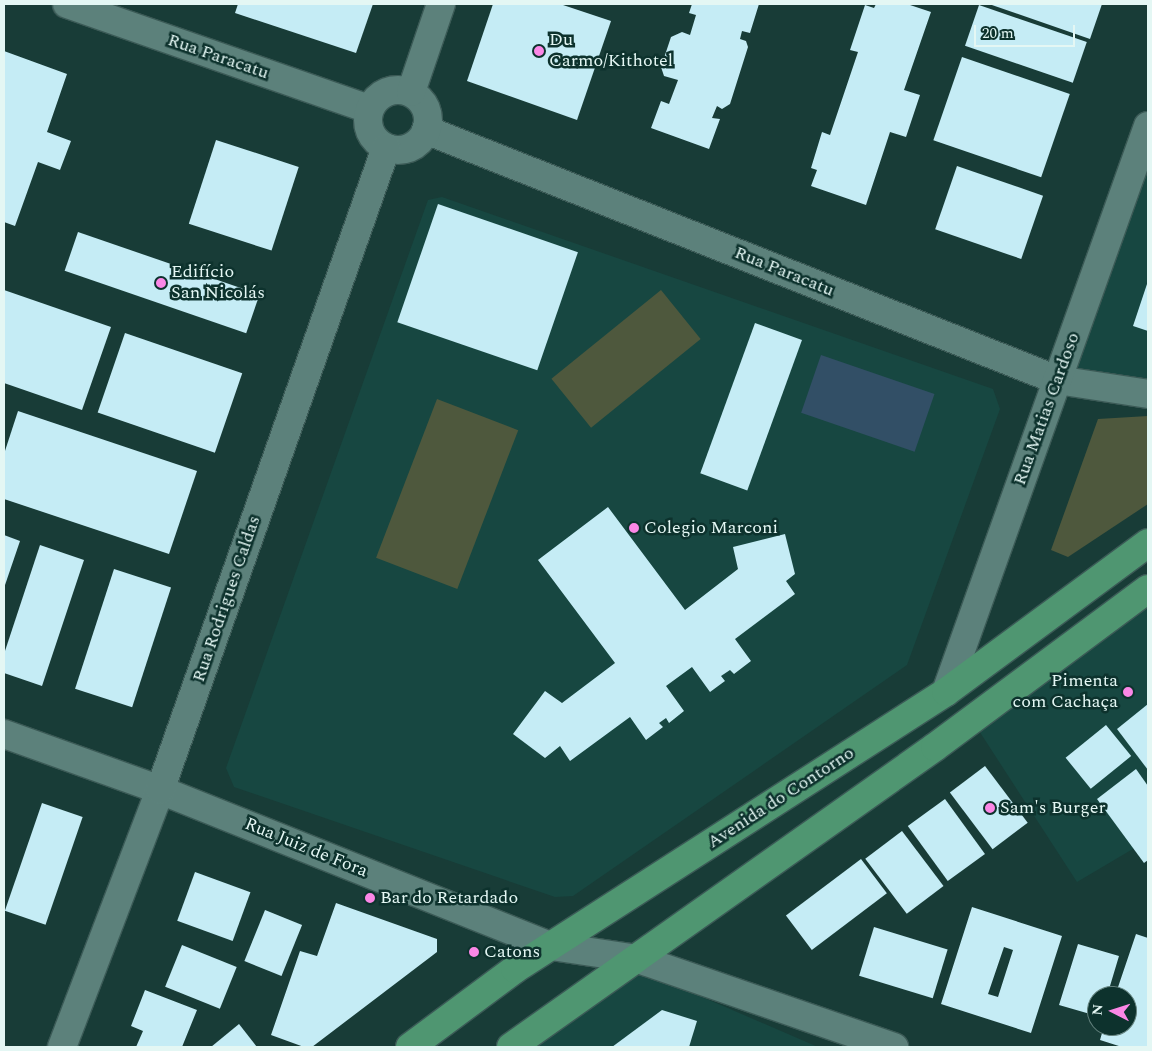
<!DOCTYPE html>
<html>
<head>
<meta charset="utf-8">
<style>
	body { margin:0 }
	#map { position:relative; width:1152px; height:1051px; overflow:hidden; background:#183c37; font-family:Spectral,serif }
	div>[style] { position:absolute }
	.built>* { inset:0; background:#174741 }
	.green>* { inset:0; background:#4e583d; transform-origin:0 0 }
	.water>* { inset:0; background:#324f66; transform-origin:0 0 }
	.building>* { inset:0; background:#c5ecf5; transform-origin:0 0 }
	.roads { filter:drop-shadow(1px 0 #3b5a56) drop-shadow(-1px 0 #3b5a56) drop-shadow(0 1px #3b5a56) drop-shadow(0 -1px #3b5a56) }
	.minor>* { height:28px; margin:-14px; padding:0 14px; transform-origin:14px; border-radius:14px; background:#5c817b }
	.tertiary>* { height:28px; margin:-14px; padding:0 14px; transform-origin:14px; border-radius:14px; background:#5c817b }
	.tertiary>.ring { margin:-14px; padding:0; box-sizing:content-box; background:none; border:28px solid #5c817b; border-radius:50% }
	.primary>* { height:28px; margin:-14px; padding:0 14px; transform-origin:14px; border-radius:14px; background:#4f9671 }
	.dots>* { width:14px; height:14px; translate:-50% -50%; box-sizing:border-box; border:2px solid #0d322d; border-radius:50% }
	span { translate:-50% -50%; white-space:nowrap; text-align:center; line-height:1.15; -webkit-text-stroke:5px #0d322d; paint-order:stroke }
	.poi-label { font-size:18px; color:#e4f7f4 }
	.left { translate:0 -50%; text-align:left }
	.right { translate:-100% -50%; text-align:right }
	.street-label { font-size:18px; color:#e4f7f4 }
	.frame { position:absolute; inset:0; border:5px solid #e4f7f4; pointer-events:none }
	.north { position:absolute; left:1087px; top:986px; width:50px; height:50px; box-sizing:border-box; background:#0d322d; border:1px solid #63817d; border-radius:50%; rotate:275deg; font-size:14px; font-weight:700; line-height:20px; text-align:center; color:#e4f7f4 }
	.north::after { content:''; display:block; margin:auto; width:18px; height:22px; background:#fb87e6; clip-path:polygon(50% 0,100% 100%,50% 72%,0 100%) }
	.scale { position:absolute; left:974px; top:25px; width:101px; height:22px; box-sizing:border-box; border:2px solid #e4f7f4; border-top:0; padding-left:6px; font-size:15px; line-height:18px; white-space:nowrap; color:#e4f7f4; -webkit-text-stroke:4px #0d322d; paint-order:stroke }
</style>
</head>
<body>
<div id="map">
	<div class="built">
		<div style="clip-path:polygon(1148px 141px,1148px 388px,1065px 375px)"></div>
		<div style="clip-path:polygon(442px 197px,993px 389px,1000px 409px,907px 665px,573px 896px,555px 897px,234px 787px,226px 768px,428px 200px)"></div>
		<div style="clip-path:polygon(1148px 592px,1148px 840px,1077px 882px,972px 720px)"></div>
		<div style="clip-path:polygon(642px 971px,818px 1047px,536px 1047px)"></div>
	</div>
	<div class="green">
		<div style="left:661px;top:290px;width:63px;height:141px;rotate:51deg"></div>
		<div style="left:437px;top:399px;width:87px;height:170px;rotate:21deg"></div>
		<div style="clip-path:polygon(1148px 416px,1148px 504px,1068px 557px,1051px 550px,1098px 419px)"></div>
	</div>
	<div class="water">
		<div style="left:821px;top:355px;width:120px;height:61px;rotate:19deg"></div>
	</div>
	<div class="building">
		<div style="clip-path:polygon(238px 4px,373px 4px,356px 53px,235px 13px)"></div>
		<div style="clip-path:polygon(493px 4px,560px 4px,611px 21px,577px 120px,467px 81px)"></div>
		<div style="clip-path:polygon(692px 4px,759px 4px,750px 33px,742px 31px,740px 39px,746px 41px,748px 47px,730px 104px,722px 109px,717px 106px,712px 118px,720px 119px,709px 149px,651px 128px,661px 101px,669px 104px,678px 80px,664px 76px,661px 67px,671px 37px,682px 32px,690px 35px,696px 15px,689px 13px)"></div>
		<div style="clip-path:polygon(876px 4px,907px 4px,931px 12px,904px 90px,920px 95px,906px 137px,890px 132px,866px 205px,811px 186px,817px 170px,811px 168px,822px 132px,830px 135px,858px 52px,850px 50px,865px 5px,874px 8px)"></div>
		<div style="clip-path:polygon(989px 4px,1102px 4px,1090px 39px)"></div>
		<div style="left:979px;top:5px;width:114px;height:43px;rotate:19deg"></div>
		<div style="clip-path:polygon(4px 51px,67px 74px,47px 132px,71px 141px,60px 170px,38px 162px,15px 226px,4px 222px)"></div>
		<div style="left:962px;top:57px;width:114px;height:88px;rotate:19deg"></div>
		<div style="left:216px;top:140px;width:87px;height:88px;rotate:18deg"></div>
		<div style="left:957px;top:166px;width:91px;height:67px;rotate:19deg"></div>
		<div style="left:438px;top:204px;width:148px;height:125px;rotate:19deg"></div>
		<div style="left:78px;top:232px;width:192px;height:41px;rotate:19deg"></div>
		<div style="clip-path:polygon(1148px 281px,1148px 331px,1133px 326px)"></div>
		<div style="clip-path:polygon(4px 290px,111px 327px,82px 410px,4px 383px)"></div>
		<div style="left:755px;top:323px;width:50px;height:160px;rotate:20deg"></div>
		<div style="left:125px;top:333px;width:124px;height:84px;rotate:19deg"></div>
		<div style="clip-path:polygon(18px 411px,197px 471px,169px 554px,4px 499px,4px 454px)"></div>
		<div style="clip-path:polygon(608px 507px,685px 610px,738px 569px,733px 547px,785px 534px,795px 574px,786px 581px,795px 594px,735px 639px,751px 661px,734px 674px,730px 670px,721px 676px,725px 681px,710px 692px,692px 667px,666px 686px,684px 711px,669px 723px,666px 718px,659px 723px,663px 727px,646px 740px,630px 717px,570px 761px,560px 746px,545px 758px,513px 734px,545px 691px,562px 703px,615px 663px,538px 560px)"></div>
		<div style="clip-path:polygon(4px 535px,20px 541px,4px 588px)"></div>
		<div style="clip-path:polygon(40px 545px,84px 560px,42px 686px,4px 673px,4px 654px)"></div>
		<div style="left:114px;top:569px;width:60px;height:126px;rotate:18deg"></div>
		<div style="clip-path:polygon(1148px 704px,1148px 770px,1117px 729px)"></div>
		<div style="left:1106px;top:725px;width:40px;height:52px;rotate:51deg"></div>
		<div style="left:985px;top:766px;width:71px;height:44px;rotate:53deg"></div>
		<div style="clip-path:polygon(1136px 769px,1148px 786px,1148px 860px,1144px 863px,1097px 799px)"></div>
		<div style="left:945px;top:799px;width:68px;height:46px;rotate:54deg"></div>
		<div style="left:42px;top:803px;width:43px;height:114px;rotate:19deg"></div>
		<div style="left:902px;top:831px;width:69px;height:46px;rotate:53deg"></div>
		<div style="left:861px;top:859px;width:43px;height:94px;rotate:53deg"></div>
		<div style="left:195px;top:872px;width:59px;height:52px;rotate:20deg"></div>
		<div style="clip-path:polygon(336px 903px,437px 939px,437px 952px,312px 1047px,304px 1047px,271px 1035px,300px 951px,317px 956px)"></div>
		<div style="clip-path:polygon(evenodd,972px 907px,1062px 936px,1031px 1033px,941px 1004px,972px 907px,1004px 947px,1013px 950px,998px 997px,988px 994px,1004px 947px)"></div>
		<div style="left:265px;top:910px;width:40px;height:55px;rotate:22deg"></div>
		<div style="left:874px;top:927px;width:77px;height:51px;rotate:17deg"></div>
		<div style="clip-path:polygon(1136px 934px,1148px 938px,1148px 1047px,1122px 1047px,1100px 1040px,1104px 1026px,1127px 1026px,1127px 996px,1115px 996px)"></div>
		<div style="clip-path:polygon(1078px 944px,1119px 956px,1107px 996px,1097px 996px,1097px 1016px,1059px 1005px)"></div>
		<div style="left:182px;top:945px;width:59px;height:45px;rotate:22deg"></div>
		<div style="clip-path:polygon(145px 990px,197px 1010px,182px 1047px,136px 1047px,143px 1031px,131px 1026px)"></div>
		<div style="clip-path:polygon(662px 1010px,697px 1021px,689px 1047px,612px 1047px)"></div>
		<div style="clip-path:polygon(239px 1024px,257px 1047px,211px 1047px)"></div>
	</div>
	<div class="roads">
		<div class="minor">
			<div style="left:67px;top:4px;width:320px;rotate:19.2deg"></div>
			<div style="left:426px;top:130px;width:679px;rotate:21.61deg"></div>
			<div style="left:1057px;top:380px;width:92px;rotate:8.7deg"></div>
			<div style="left:946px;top:692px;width:601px;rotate:-70.36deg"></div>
			<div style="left:4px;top:734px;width:166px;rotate:19.7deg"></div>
			<div style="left:160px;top:790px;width:421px;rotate:21.8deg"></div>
			<div style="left:551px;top:946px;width:88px;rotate:8.5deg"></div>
			<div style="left:638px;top:959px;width:271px;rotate:19deg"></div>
		</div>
		<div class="tertiary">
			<div class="ring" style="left:368px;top:90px;width:32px;height:32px"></div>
			<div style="left:411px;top:92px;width:93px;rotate:-71.2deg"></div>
			<div style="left:62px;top:1047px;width:275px;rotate:-69.1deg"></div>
			<div style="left:160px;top:790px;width:681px;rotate:-70.61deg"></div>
		</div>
		<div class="primary">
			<div style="left:410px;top:1047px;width:131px;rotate:-36.6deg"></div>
			<div style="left:515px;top:969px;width:512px;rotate:-32.73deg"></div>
			<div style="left:946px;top:692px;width:251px;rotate:-36.4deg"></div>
			<div style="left:511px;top:1047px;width:519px;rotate:-35.28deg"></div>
			<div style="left:935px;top:747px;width:265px;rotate:-36.6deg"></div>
		</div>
	</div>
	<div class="dots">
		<div style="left:539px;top:51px;background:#fb87e6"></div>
		<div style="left:161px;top:283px;background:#fb87e6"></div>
		<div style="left:634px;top:528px;background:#fb87e6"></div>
		<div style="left:1128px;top:692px;background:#fb87e6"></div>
		<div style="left:990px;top:808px;background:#fb87e6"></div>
		<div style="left:370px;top:898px;background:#fb87e6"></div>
		<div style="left:474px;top:952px;background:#fb87e6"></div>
	</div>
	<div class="poi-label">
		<span class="left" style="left:549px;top:51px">Du<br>Carmo/Kithotel</span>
		<span class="left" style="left:171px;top:283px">Edifício<br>San Nicolás</span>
		<span class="left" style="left:644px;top:528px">Colegio Marconi</span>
		<span class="right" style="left:1118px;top:692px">Pimenta<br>com Cachaça</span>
		<span class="left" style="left:1000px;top:808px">Sam's Burger</span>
		<span class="left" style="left:380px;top:898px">Bar do Retardado</span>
		<span class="left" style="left:484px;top:952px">Catons</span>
	</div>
	<div class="street-label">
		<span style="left:218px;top:57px;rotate:19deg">Rua Paracatu</span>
		<span style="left:784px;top:272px;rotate:22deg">Rua Paracatu</span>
		<span style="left:1047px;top:409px;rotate:-70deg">Rua Matias Cardoso</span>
		<span style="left:227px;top:599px;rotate:-71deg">Rua Rodrigues Caldas</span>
		<span style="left:781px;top:798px;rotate:-33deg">Avenida do Contorno</span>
		<span style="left:306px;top:848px;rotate:22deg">Rua Juiz de Fora</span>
	</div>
	<div class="frame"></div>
	<div class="north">N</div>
	<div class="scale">20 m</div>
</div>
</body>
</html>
